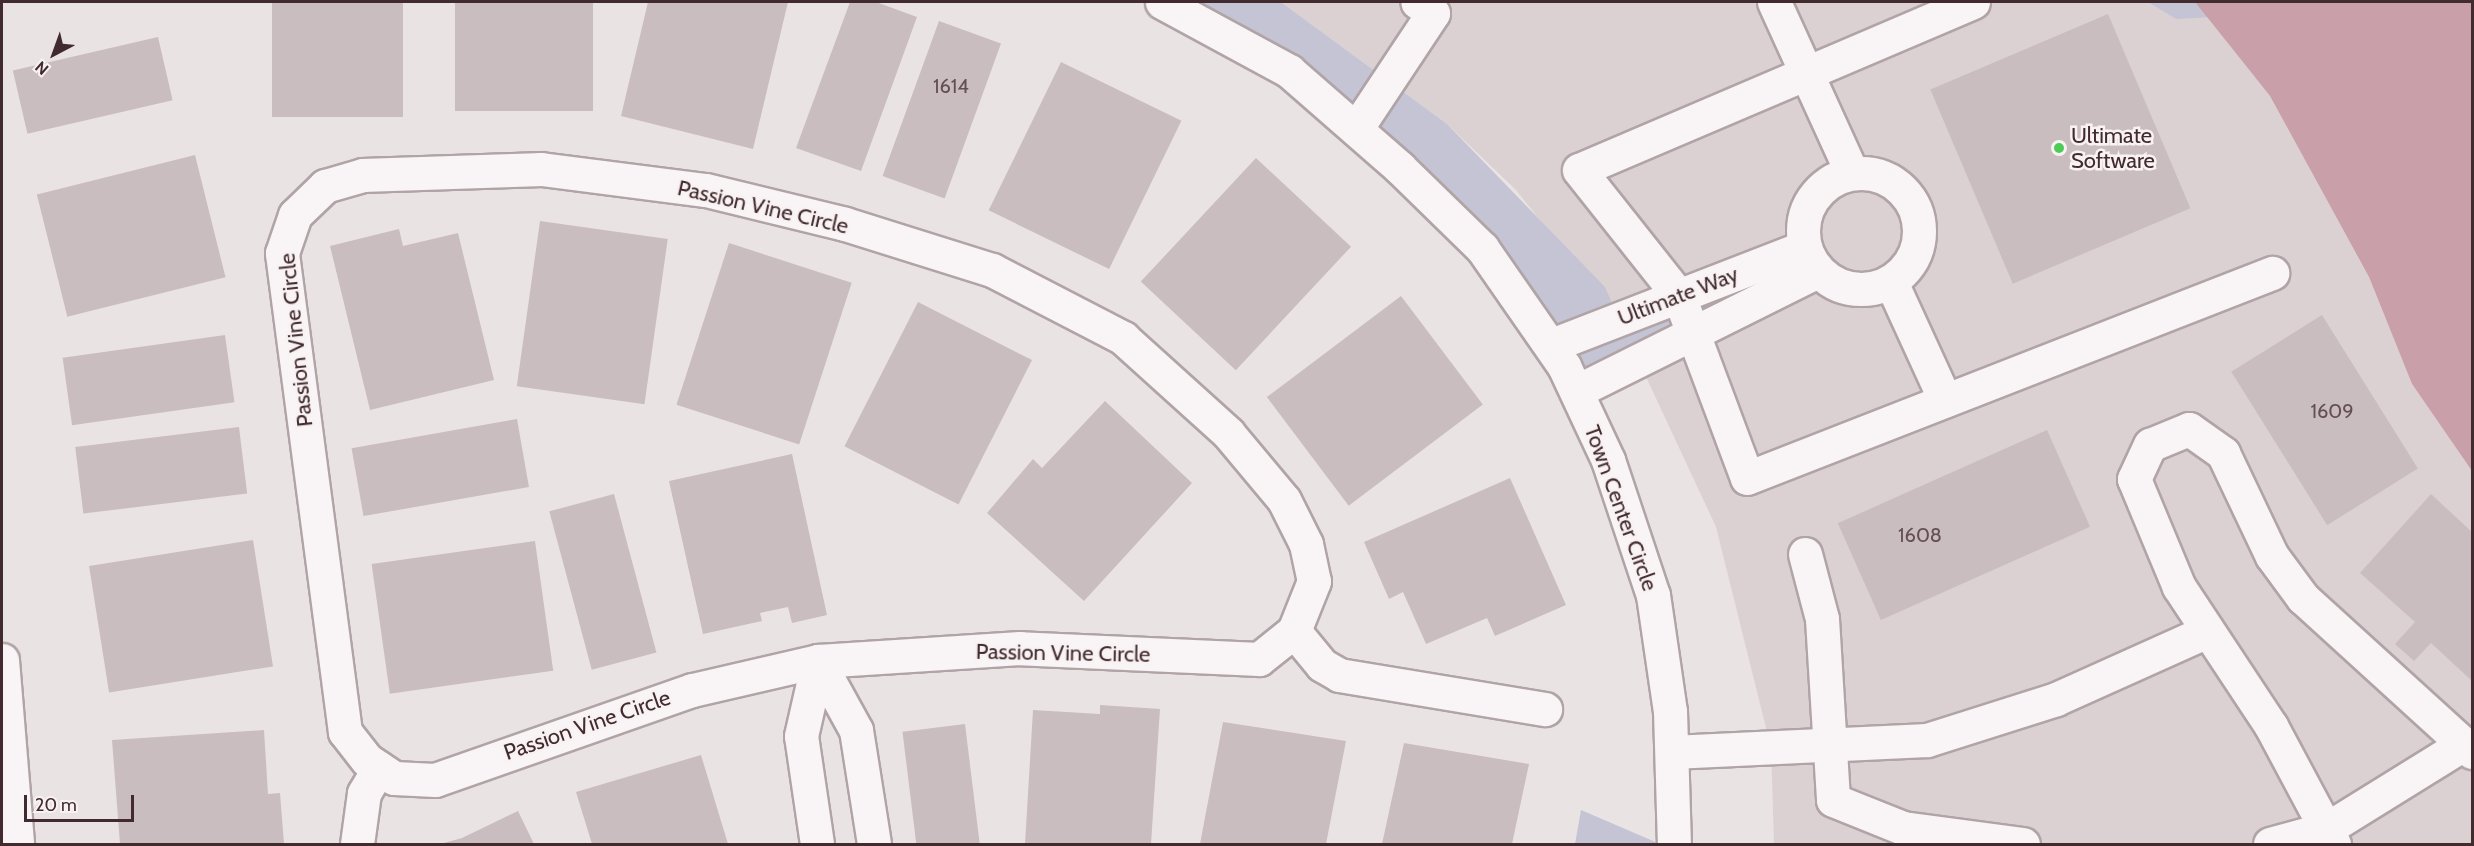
<!DOCTYPE html>
<html>
<head>
<meta charset="utf-8">
<style>
	body { margin:0 }
	#map { position:relative; width:2474px; height:846px; overflow:hidden; background:#eae3e4; font-family:Cabin,sans-serif }
	div>[style] { position:absolute }
	.built>* { inset:0; background:#dcd1d2 }
	.green>* { inset:0; background:#c4c4d4 }
	.water>* { inset:0; background:#c99fa9 }
	.building>* { inset:0; background:#cabdbf; transform-origin:0 0 }
	.roads { filter:drop-shadow(2px 0 #b1a4a6) drop-shadow(-2px 0 #b1a4a6) drop-shadow(0 2px #b1a4a6) drop-shadow(0 -2px #b1a4a6) }
	.minor>* { height:33px; margin:-16.5px; padding:0 16.5px; transform-origin:16.5px; border-radius:16.5px; background:#f9f5f6 }
	.minor>.ring { margin:-16.5px; padding:0; box-sizing:content-box; background:none; border:33px solid #f9f5f6; border-radius:50% }
	.dots>* { width:16px; height:16px; translate:-50% -50%; box-sizing:border-box; border:3px solid #f8f2f3; border-radius:50% }
	span { translate:-50% -50%; white-space:nowrap; text-align:center; line-height:1.15; -webkit-text-stroke:5px #f8f2f3; paint-order:stroke }
	.number-label { font-size:20px; color:#645052 }
	.number-label span { -webkit-text-stroke-width:0 }
	.poi-label { font-size:22px; color:#422b2e }
	.left { translate:0 -50%; text-align:left }
	.street-label { font-size:22px; color:#422b2e }
	.frame { position:absolute; inset:0; border:3px solid #422b2e; pointer-events:none }
	.north { position:absolute; left:24px; top:24px; width:60px; height:60px; -webkit-text-stroke:4px #f8f2f3; paint-order:stroke; rotate:221deg; font-size:16px; font-weight:700; line-height:24px; text-align:center; color:#422b2e }
	.north::after { content:''; display:block; margin:auto; width:21px; height:27px; background:#422b2e; clip-path:polygon(50% 0,100% 100%,50% 72%,0 100%) }
	.scale { position:absolute; left:24px; top:795px; width:110px; height:27px; box-sizing:border-box; border:3px solid #422b2e; border-top:0; padding-left:8px; font-size:18px; line-height:21px; white-space:nowrap; color:#422b2e; -webkit-text-stroke:4px #f8f2f3; paint-order:stroke }
</style>
</head>
<body>
<div id="map">
	<div class="built">
		<div style="clip-path:polygon(1281px 2px,2195px 2px,2270px 96px,2369px 277px,2412px 384px,2472px 471px,2472px 844px,1774px 844px,1771px 748px,1716px 527px,1619px 319px,1516px 190px,1447px 124px)"></div>
	</div>
	<div class="green">
		<div style="clip-path:polygon(1162px 2px,1281px 2px,1447px 124px,1605px 287px,1619px 319px,1679px 296px,1694px 334px,1577px 391px,1400px 168px)"></div>
		<div style="clip-path:polygon(2148px 2px,2195px 2px,2212px 17px,2176px 19px)"></div>
		<div style="clip-path:polygon(1581px 810px,1660px 844px,1575px 844px)"></div>
	</div>
	<div class="water">
		<div style="clip-path:polygon(2195px 2px,2472px 2px,2472px 471px,2412px 384px,2369px 277px,2270px 96px)"></div>
	</div>
	<div class="building">
		<div style="left:272px;top:2px;width:131px;height:115px"></div>
		<div style="left:455px;top:2px;width:138px;height:109px"></div>
		<div style="clip-path:polygon(648px 2px,788px 2px,753px 149px,621px 116px)"></div>
		<div style="clip-path:polygon(850px 2px,876px 2px,917px 17px,861px 171px,796px 148px)"></div>
		<div style="left:2108px;top:14px;width:211px;height:193px;rotate:67deg"></div>
		<div style="left:939px;top:21px;width:66px;height:165px;rotate:20deg"></div>
		<div style="left:158px;top:37px;width:65px;height:149px;rotate:77deg"></div>
		<div style="left:1061px;top:62px;width:134px;height:165px;rotate:26deg"></div>
		<div style="left:195px;top:155px;width:126px;height:163px;rotate:76deg"></div>
		<div style="left:1256px;top:158px;width:130px;height:169px;rotate:43deg"></div>
		<div style="left:540px;top:221px;width:129px;height:167px;rotate:8deg"></div>
		<div style="clip-path:polygon(399px 229px,403px 246px,458px 233px,494px 380px,370px 410px,330px 246px)"></div>
		<div style="left:729px;top:243px;width:129px;height:170px;rotate:18deg"></div>
		<div style="left:1401px;top:296px;width:136px;height:168px;rotate:53deg"></div>
		<div style="left:918px;top:302px;width:128px;height:162px;rotate:27deg"></div>
		<div style="left:2322px;top:315px;width:181px;height:107px;rotate:58deg"></div>
		<div style="left:225px;top:335px;width:68px;height:164px;rotate:82deg"></div>
		<div style="clip-path:polygon(1105px 401px,1192px 483px,1084px 601px,987px 513px,1033px 459px,1042px 468px)"></div>
		<div style="left:517px;top:419px;width:69px;height:168px;rotate:80deg"></div>
		<div style="left:239px;top:427px;width:67px;height:165px;rotate:83deg"></div>
		<div style="left:2047px;top:430px;width:106px;height:229px;rotate:66deg"></div>
		<div style="clip-path:polygon(792px 454px,827px 615px,792px 623px,788px 607px,760px 613px,762px 621px,703px 634px,669px 481px)"></div>
		<div style="clip-path:polygon(1510px 478px,1566px 605px,1495px 636px,1487px 618px,1426px 644px,1403px 592px,1389px 599px,1364px 542px)"></div>
		<div style="left:614px;top:494px;width:164px;height:67px;rotate:75deg"></div>
		<div style="clip-path:polygon(2431px 494px,2472px 532px,2472px 681px,2431px 643px,2414px 661px,2395px 644px,2415px 622px,2360px 573px)"></div>
		<div style="left:253px;top:540px;width:128px;height:166px;rotate:81deg"></div>
		<div style="left:535px;top:541px;width:131px;height:165px;rotate:82deg"></div>
		<div style="clip-path:polygon(1100px 705px,1160px 709px,1151px 844px,1025px 844px,1033px 710px,1100px 714px)"></div>
		<div style="clip-path:polygon(1223px 722px,1346px 741px,1326px 844px,1200px 844px)"></div>
		<div style="left:965px;top:724px;width:121px;height:63px;rotate:83deg"></div>
		<div style="clip-path:polygon(264px 730px,268px 794px,280px 793px,284px 844px,120px 844px,112px 740px)"></div>
		<div style="clip-path:polygon(1404px 743px,1529px 764px,1512px 844px,1382px 844px)"></div>
		<div style="clip-path:polygon(701px 755px,728px 844px,592px 844px,576px 792px)"></div>
		<div style="clip-path:polygon(518px 811px,534px 844px,440px 844px,462px 838px)"></div>
	</div>
	<div class="roads">
		<div class="minor">
			<div style="left:1162px;top:2px;width:145px;rotate:28.5deg"></div>
			<div style="left:1289px;top:71px;width:147px;rotate:41.1deg"></div>
			<div style="left:1400px;top:168px;width:115px;rotate:44.3deg"></div>
			<div style="left:1482px;top:248px;width:144px;rotate:55.2deg"></div>
			<div style="left:1564px;top:366px;width:104px;rotate:64.9deg"></div>
			<div style="left:1608px;top:460px;width:142px;rotate:71.6deg"></div>
			<div style="left:1653px;top:595px;width:117px;rotate:81.7deg"></div>
			<div style="left:1670px;top:711px;width:133px;rotate:88.3deg"></div>
			<div style="left:1774px;top:2px;width:188px;rotate:65.5deg"></div>
			<div style="left:1973px;top:2px;width:428px;rotate:156.9deg"></div>
			<div style="left:1579px;top:170px;width:161px;rotate:51.6deg"></div>
			<div style="left:1679px;top:296px;width:194px;rotate:69.5deg"></div>
			<div style="left:1747px;top:478px;width:564px;rotate:-21.33deg"></div>
			<div style="left:1356px;top:129px;width:139px;rotate:-56.4deg"></div>
			<div style="left:1433px;top:13px;width:19px;rotate:-145deg"></div>
			<div style="left:541px;top:169px;width:166px;rotate:7.3deg"></div>
			<div style="left:706px;top:190px;width:143px;rotate:13.7deg"></div>
			<div style="left:845px;top:224px;width:154px;rotate:17.4deg"></div>
			<div style="left:992px;top:270px;width:148px;rotate:27.4deg"></div>
			<div style="left:1123px;top:338px;width:142px;rotate:42.1deg"></div>
			<div style="left:1228px;top:433px;width:87px;rotate:50.1deg"></div>
			<div style="left:1284px;top:500px;width:49px;rotate:63.4deg"></div>
			<div style="left:1306px;top:544px;width:38px;rotate:78deg"></div>
			<div style="left:1314px;top:581px;width:54px;rotate:111.8deg"></div>
			<div style="left:1294px;top:631px;width:45px;rotate:141.3deg"></div>
			<div style="left:1259px;top:659px;width:239px;rotate:-177.4deg"></div>
			<div style="left:1020px;top:648px;width:202px;rotate:176.3deg"></div>
			<div style="left:818px;top:661px;width:129px;rotate:167deg"></div>
			<div style="left:692px;top:690px;width:272px;rotate:160.7deg"></div>
			<div style="left:435px;top:780px;width:41px;rotate:-177.2deg"></div>
			<div style="left:394px;top:778px;width:32px;rotate:-146deg"></div>
			<div style="left:367px;top:760px;width:36px;rotate:-128deg"></div>
			<div style="left:345px;top:732px;width:483px;rotate:-97.5deg"></div>
			<div style="left:282px;top:253px;width:40px;rotate:-71.1deg"></div>
			<div style="left:295px;top:215px;width:42px;rotate:-44deg"></div>
			<div style="left:325px;top:186px;width:40px;rotate:-16deg"></div>
			<div style="left:363px;top:175px;width:178px;rotate:-1.9deg"></div>
			<div class="ring" style="left:1803px;top:173px;width:83px;height:83px"></div>
			<div style="left:1891px;top:282px;width:130px;rotate:65.4deg"></div>
			<div style="left:1552px;top:345px;width:271px;rotate:-21.2deg"></div>
			<div style="left:1577px;top:391px;width:269px;rotate:-26.5deg"></div>
			<div style="left:1805px;top:554px;width:67px;rotate:75.3deg"></div>
			<div style="left:1822px;top:619px;width:181px;rotate:86.5deg"></div>
			<div style="left:1833px;top:800px;width:75px;rotate:21.8deg"></div>
			<div style="left:1903px;top:828px;width:121px;rotate:7.6deg"></div>
			<div style="left:1294px;top:631px;width:44px;rotate:50.5deg"></div>
			<div style="left:1322px;top:665px;width:20px;rotate:30deg"></div>
			<div style="left:1339px;top:675px;width:209px;rotate:9.4deg"></div>
			<div style="left:2px;top:660px;width:185px;rotate:85.3deg"></div>
			<div style="left:1672px;top:752px;width:255px;rotate:-2.7deg"></div>
			<div style="left:1927px;top:740px;width:135px;rotate:-17.6deg"></div>
			<div style="left:2056px;top:699px;width:166px;rotate:-24.2deg"></div>
			<div style="left:357px;top:844px;width:51px;rotate:-82.2deg"></div>
			<div style="left:364px;top:793px;width:29px;rotate:-59deg"></div>
			<div style="left:817px;top:844px;width:109px;rotate:-98.4deg"></div>
			<div style="left:801px;top:736px;width:77px;rotate:-77.2deg"></div>
			<div style="left:818px;top:661px;width:79px;rotate:61.2deg"></div>
			<div style="left:856px;top:730px;width:115px;rotate:81deg"></div>
			<div style="left:2270px;top:844px;width:60px;rotate:-15.4deg"></div>
			<div style="left:2328px;top:828px;width:158px;rotate:-31.8deg"></div>
			<div style="left:2334px;top:844px;width:134px;rotate:-118.1deg"></div>
			<div style="left:2271px;top:726px;width:167px;rotate:-123.5deg"></div>
			<div style="left:2179px;top:587px;width:117px;rotate:-112.6deg"></div>
			<div style="left:2134px;top:479px;width:38px;rotate:-65deg"></div>
			<div style="left:2150px;top:445px;width:42px;rotate:-22.3deg"></div>
			<div style="left:2189px;top:429px;width:42px;rotate:35.2deg"></div>
			<div style="left:2223px;top:453px;width:114px;rotate:64.6deg"></div>
			<div style="left:2272px;top:556px;width:52px;rotate:53.6deg"></div>
			<div style="left:2303px;top:598px;width:229px;rotate:42.3deg"></div>
		</div>
	</div>
	<div class="dots">
		<div style="left:2059px;top:148px;background:#4ccb58"></div>
	</div>
	<div class="number-label">
		<span style="left:951px;top:86px">1614</span>
		<span style="left:2332px;top:411px">1609</span>
		<span style="left:1920px;top:535px">1608</span>
	</div>
	<div class="poi-label">
		<span class="left" style="left:2071px;top:148px">Ultimate<br>Software</span>
	</div>
	<div class="street-label">
		<span style="left:763px;top:207px;rotate:13deg">Passion Vine Circle</span>
		<span style="left:1678px;top:296px;rotate:-21deg">Ultimate Way</span>
		<span style="left:296px;top:340px;rotate:-96deg">Passion Vine Circle</span>
		<span style="left:1621px;top:508px;rotate:70deg">Town Center Circle</span>
		<span style="left:1063px;top:653px;rotate:1deg">Passion Vine Circle</span>
		<span style="left:587px;top:725px;rotate:-19deg">Passion Vine Circle</span>
	</div>
	<div class="frame"></div>
	<div class="north">N</div>
	<div class="scale">20 m</div>
</div>
</body>
</html>
